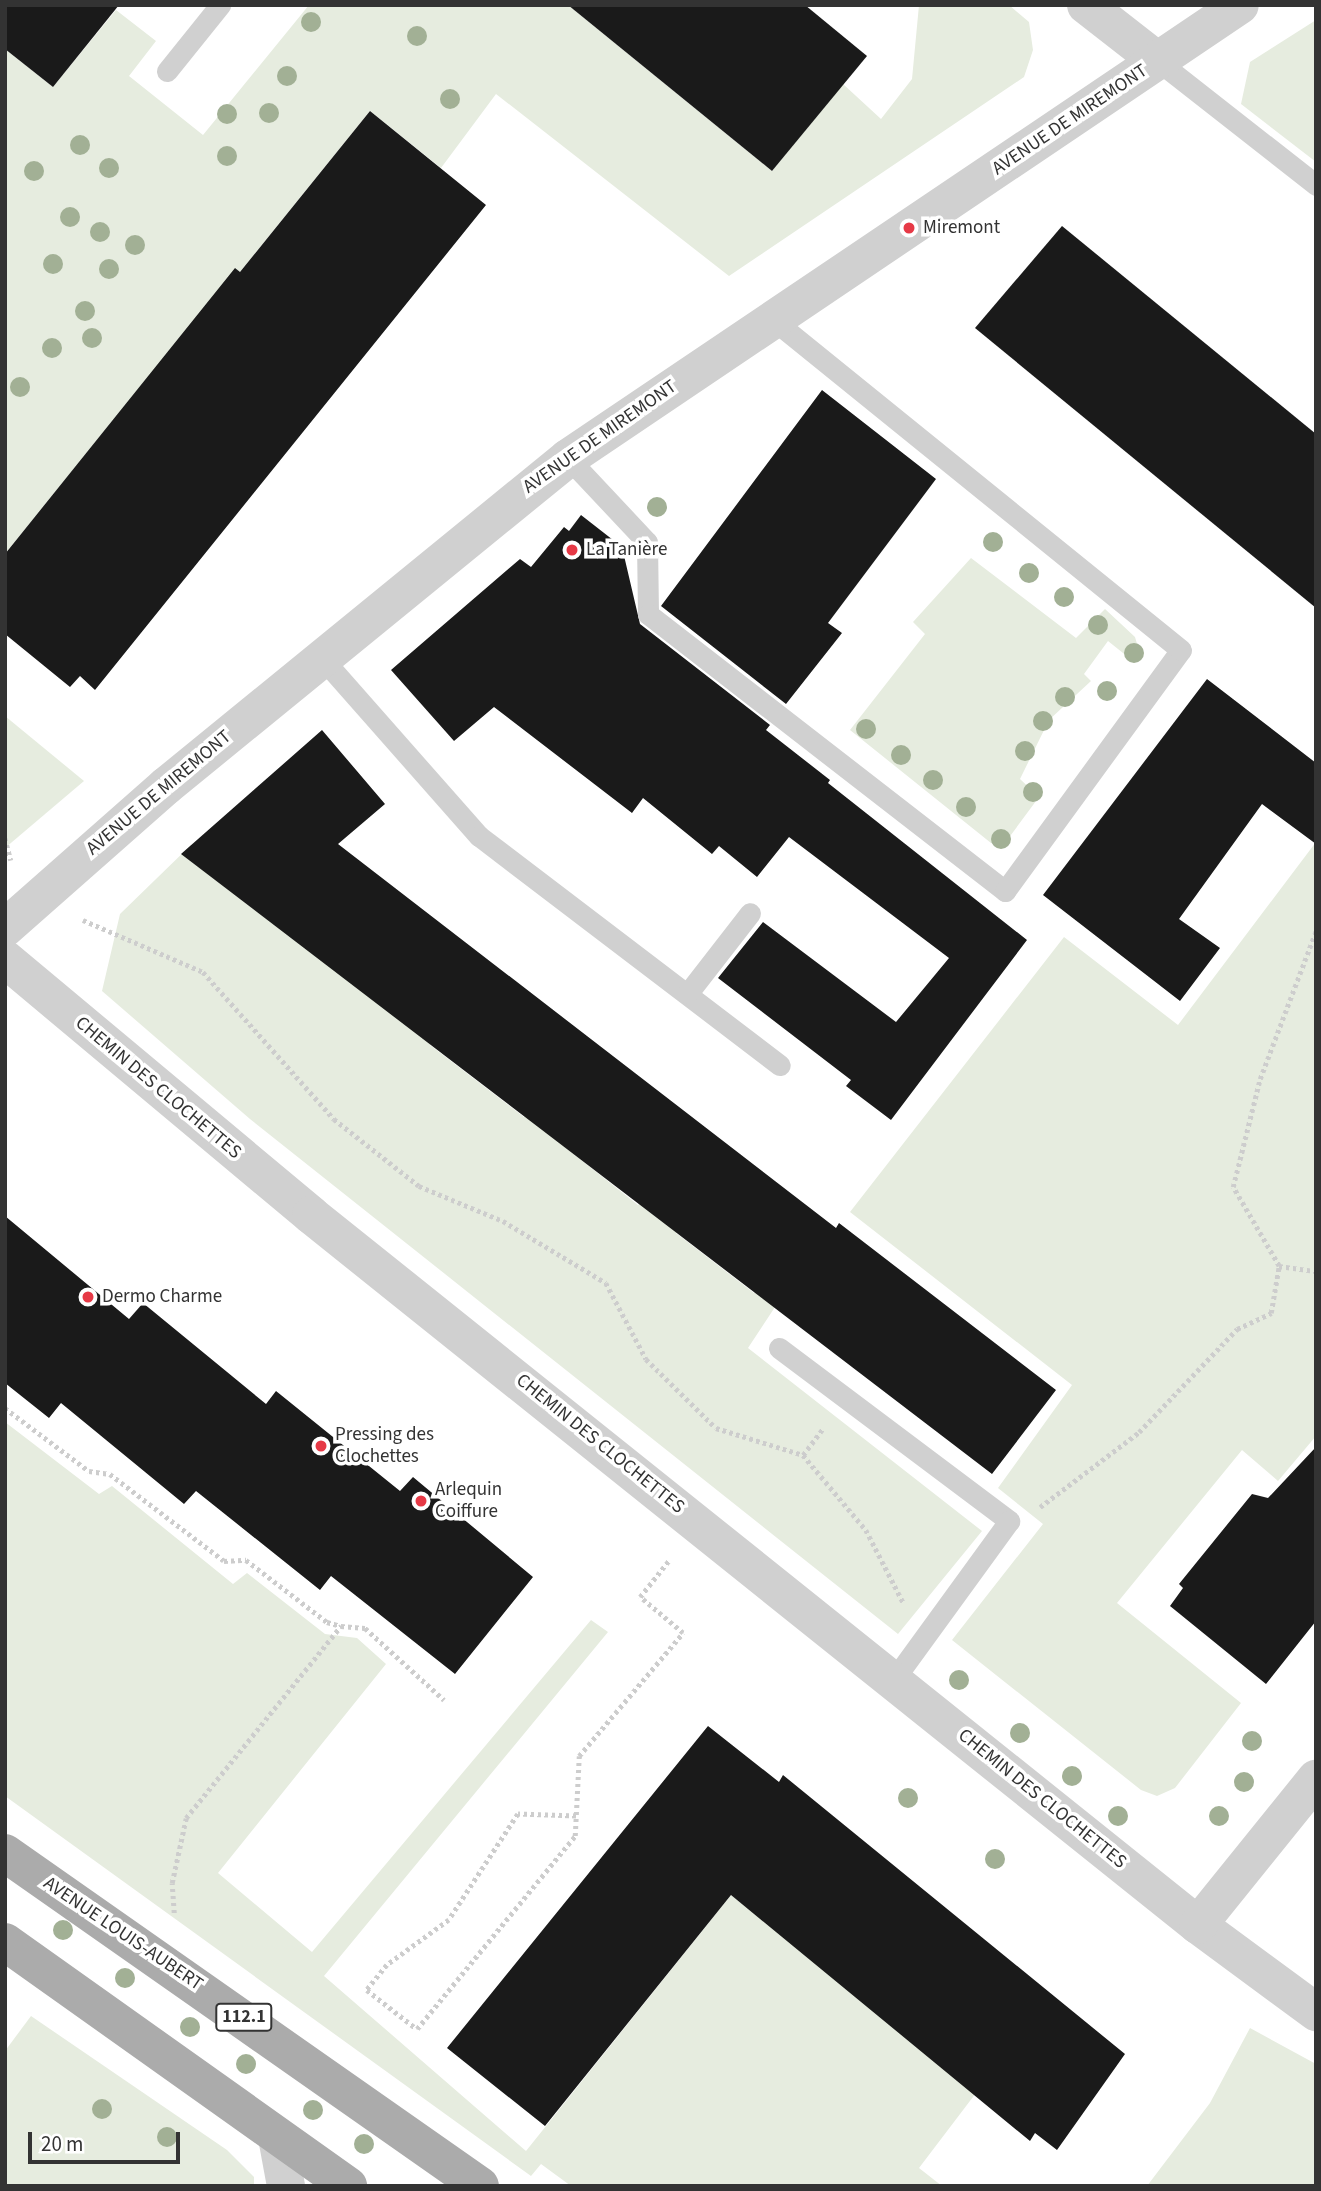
<!DOCTYPE html>
<html>
<head>
<meta charset="utf-8">
<style>
	body { margin:0 }
	#map { position:relative; width:1321px; height:2191px; overflow:hidden; background:#fff; font-family:"Source Sans 3",sans-serif }
	div>[style] { position:absolute }
	.green>* { inset:0; background:#e6ecdf }
	.building>* { inset:0; background:#1a1a1a }
	.path>* { height:4.5px; margin-top:-2.25px; transform-origin:0; background:repeating-linear-gradient(90deg,#cdcdcd 0 3.5px,transparent 0 7px) }
	.service>* { height:21px; margin:-10.5px; padding:0 10.5px; transform-origin:10.5px; border-radius:10.5px; background:#d0d0d0 }
	.minor>* { height:38px; margin:-19px; padding:0 19px; transform-origin:19px; border-radius:19px; background:#d0d0d0 }
	.tertiary>* { height:38px; margin:-19px; padding:0 19px; transform-origin:19px; border-radius:19px; background:#d0d0d0 }
	.primary>* { height:38px; margin:-19px; padding:0 19px; transform-origin:19px; border-radius:19px; background:#ababab }
	.trees>* { width:20px; height:20px; margin:-10px; border-radius:50%; background:#a2b095 }
	.dots>* { width:19px; height:19px; translate:-50% -50%; box-sizing:border-box; border:4px solid #fff; border-radius:50% }
	span { translate:-50% -50%; white-space:nowrap; text-align:center; line-height:1.15; -webkit-text-stroke:7px #fff; paint-order:stroke }
	.shield-label span { padding:2px 5px; background:#fff; border:2px solid; border-radius:5px; -webkit-text-stroke-width:0 }
	.shield-label { font-size:18px; color:#333; font-weight:700 }
	.street-label { font-size:19px; color:#333 }
	.poi-label { font-size:19px; color:#333 }
	.left { translate:0 -50%; text-align:left }
	.frame { position:absolute; inset:0; border:7px solid #333; pointer-events:none }
	.scale { position:absolute; left:28px; top:2132px; width:152px; height:32px; box-sizing:border-box; border:4px solid #333; border-top:0; padding-left:9px; font-size:21px; line-height:24px; white-space:nowrap; color:#333; -webkit-text-stroke:5px #fff; paint-order:stroke }
</style>
</head>
<body>
<div id="map">
	<div class="green">
		<div style="clip-path:polygon(309px 5px,568px 5px,772px 171px,843px 84px,881px 119px,912px 79px,919px 5px,1009px 5px,1029px 22px,1033px 50px,1024px 77px,729px 276px,496px 94px,441px 168px,370px 111px,240px 272px,235px 269px,5px 554px,5px 49px,53px 87px,116px 10px,156px 41px,129px 76px,203px 135px)"></div>
		<div style="clip-path:polygon(1316px 20px,1316px 162px,1241px 104px,1250px 62px)"></div>
		<div style="clip-path:polygon(971px 558px,1076px 638px,1105px 609px,1135px 637px,1140px 654px,1133px 661px,1108px 641px,1084px 674px,1091px 681px,1049px 720px,1020px 779px,1039px 797px,1005px 843px,991px 843px,850px 730px,925px 634px,913px 622px)"></div>
		<div style="clip-path:polygon(5px 716px,84px 781px,5px 848px)"></div>
		<div style="clip-path:polygon(1316px 842px,1316px 1436px,1278px 1481px,1242px 1450px,1117px 1603px,1241px 1703px,1175px 1788px,1157px 1796px,1141px 1790px,952px 1640px,1043px 1524px,998px 1488px,1072px 1385px,850px 1212px,1064px 937px,1178px 1025px)"></div>
		<div style="clip-path:polygon(191px 845px,192px 862px,393px 1015px,433px 1039px,430px 1045px,524px 1117px,528px 1110px,561px 1144px,638px 1205px,643px 1199px,680px 1227px,676px 1233px,754px 1293px,758px 1288px,775px 1307px,748px 1348px,982px 1531px,898px 1634px,250px 1119px,102px 991px,120px 914px)"></div>
		<div style="clip-path:polygon(5px 1422px,99px 1494px,112px 1486px,233px 1584px,247px 1573px,325px 1634px,357px 1638px,386px 1664px,218px 1873px,312px 1952px,591px 1620px,608px 1632px,324px 1976px,526px 2151px,731px 1895px,976px 2093px,919px 2168px,942px 2186px,571px 2186px,541px 2164px,531px 2176px,5px 1796px)"></div>
		<div style="clip-path:polygon(31px 2016px,227px 2150px,254px 2177px,254px 2186px,5px 2186px,5px 2051px)"></div>
		<div style="clip-path:polygon(1250px 2028px,1316px 2064px,1316px 2186px,1147px 2186px,1210px 2103px)"></div>
	</div>
	<div class="building">
		<div style="clip-path:polygon(5px 5px,119px 5px,53px 87px,5px 49px)"></div>
		<div style="clip-path:polygon(568px 5px,805px 5px,867px 56px,772px 171px)"></div>
		<div style="clip-path:polygon(370px 111px,486px 205px,95px 690px,80px 676px,70px 687px,5px 634px,5px 554px,235px 268px,240px 272px)"></div>
		<div style="clip-path:polygon(1062px 226px,1316px 434px,1316px 608px,975px 328px)"></div>
		<div style="clip-path:polygon(822px 390px,936px 479px,828px 623px,842px 633px,786px 704px,661px 606px)"></div>
		<div style="clip-path:polygon(581px 515px,622px 547px,640px 624px,770px 725px,766px 730px,830px 780px,828px 783px,1027px 940px,891px 1120px,846px 1086px,851px 1080px,718px 978px,763px 922px,896px 1022px,949px 958px,789px 837px,757px 877px,719px 846px,712px 854px,643px 798px,632px 813px,494px 707px,454px 741px,391px 670px,520px 559px,531px 567px,564px 527px,569px 531px)"></div>
		<div style="clip-path:polygon(1207px 679px,1316px 763px,1316px 844px,1262px 804px,1179px 919px,1220px 948px,1180px 1001px,1043px 895px)"></div>
		<div style="clip-path:polygon(322px 730px,385px 804px,338px 844px,836px 1228px,839px 1223px,1056px 1390px,992px 1474px,181px 854px)"></div>
		<div style="clip-path:polygon(5px 1216px,129px 1319px,143px 1303px,266px 1404px,276px 1391px,400px 1491px,413px 1477px,533px 1577px,455px 1674px,331px 1576px,320px 1590px,196px 1491px,184px 1504px,61px 1403px,49px 1418px,5px 1383px)"></div>
		<div style="clip-path:polygon(1316px 1447px,1316px 1621px,1266px 1684px,1170px 1606px,1183px 1588px,1179px 1584px,1252px 1494px,1268px 1498px)"></div>
		<div style="clip-path:polygon(708px 1726px,779px 1782px,783px 1775px,1125px 2054px,1057px 2150px,1035px 2133px,1030px 2141px,731px 1895px,545px 2126px,447px 2048px)"></div>
	</div>
	<div class="path">
		<div style="left:5px;top:838px;width:23px;rotate:75deg"></div>
		<div style="left:83px;top:920px;width:131px;rotate:23.4deg"></div>
		<div style="left:203px;top:972px;width:197px;rotate:48.3deg"></div>
		<div style="left:334px;top:1119px;width:108px;rotate:38.2deg"></div>
		<div style="left:419px;top:1186px;width:91px;rotate:22.6deg"></div>
		<div style="left:503px;top:1221px;width:120px;rotate:31deg"></div>
		<div style="left:606px;top:1283px;width:86px;rotate:62.2deg"></div>
		<div style="left:646px;top:1359px;width:98px;rotate:44.6deg"></div>
		<div style="left:716px;top:1428px;width:91px;rotate:17.2deg"></div>
		<div style="left:803px;top:1455px;width:98px;rotate:50deg"></div>
		<div style="left:866px;top:1530px;width:81px;rotate:62.8deg"></div>
		<div style="left:1279px;top:1266px;width:37px;rotate:8deg"></div>
		<div style="left:5px;top:1408px;width:105px;rotate:36.9deg"></div>
		<div style="left:89px;top:1471px;width:21px;rotate:8deg"></div>
		<div style="left:110px;top:1474px;width:143px;rotate:37.3deg"></div>
		<div style="left:224px;top:1561px;width:22px;rotate:-3deg"></div>
		<div style="left:246px;top:1560px;width:102px;rotate:37.4deg"></div>
		<div style="left:327px;top:1622px;width:15px;rotate:16deg"></div>
		<div style="left:803px;top:1455px;width:34px;rotate:-53deg"></div>
		<div style="left:1040px;top:1507px;width:124px;rotate:-37.1deg"></div>
		<div style="left:1139px;top:1432px;width:142px;rotate:-46.4deg"></div>
		<div style="left:1237px;top:1329px;width:38px;rotate:-25deg"></div>
		<div style="left:1271px;top:1313px;width:48px;rotate:-80.3deg"></div>
		<div style="left:1279px;top:1266px;width:91px;rotate:-120.2deg"></div>
		<div style="left:1233px;top:1187px;width:111px;rotate:-76deg"></div>
		<div style="left:1260px;top:1079px;width:158px;rotate:-69.3deg"></div>
		<div style="left:576px;top:1816px;width:58px;rotate:-178deg"></div>
		<div style="left:518px;top:1814px;width:126px;rotate:123.1deg"></div>
		<div style="left:449px;top:1920px;width:77px;rotate:144deg"></div>
		<div style="left:387px;top:1965px;width:32px;rotate:129deg"></div>
		<div style="left:367px;top:1990px;width:63px;rotate:38deg"></div>
		<div style="left:417px;top:2029px;width:249px;rotate:-50.7deg"></div>
		<div style="left:575px;top:1836px;width:80px;rotate:-87.1deg"></div>
		<div style="left:579px;top:1756px;width:161px;rotate:-49.8deg"></div>
		<div style="left:683px;top:1633px;width:56px;rotate:-140.1deg"></div>
		<div style="left:640px;top:1597px;width:48px;rotate:-51.7deg"></div>
		<div style="left:174px;top:1913px;width:30px;rotate:-94deg"></div>
		<div style="left:172px;top:1883px;width:66px;rotate:-77.8deg"></div>
		<div style="left:186px;top:1818px;width:247px;rotate:-51.1deg"></div>
		<div style="left:341px;top:1626px;width:24px;rotate:5deg"></div>
		<div style="left:365px;top:1628px;width:107px;rotate:42.3deg"></div>
	</div>
	<div class="service">
		<div style="left:1158px;top:61px;width:201px;rotate:38.1deg"></div>
		<div style="left:167px;top:71px;width:85px;rotate:-51.2deg"></div>
		<div style="left:568px;top:458px;width:115px;rotate:46.8deg"></div>
		<div style="left:647px;top:542px;width:72px;rotate:89.2deg"></div>
		<div style="left:648px;top:614px;width:452px;rotate:37.8deg"></div>
		<div style="left:1005px;top:891px;width:298px;rotate:-53.9deg"></div>
		<div style="left:1181px;top:650px;width:528px;rotate:-141deg"></div>
		<div style="left:321px;top:657px;width:239px;rotate:48.6deg"></div>
		<div style="left:479px;top:836px;width:378px;rotate:37.3deg"></div>
		<div style="left:688px;top:993px;width:101px;rotate:-52.2deg"></div>
		<div style="left:779px;top:1348px;width:288px;rotate:36.9deg"></div>
		<div style="left:1009px;top:1521px;width:195px;rotate:126deg"></div>
	</div>
	<div class="minor">
		<div style="left:1086px;top:5px;width:91px;rotate:37.9deg"></div>
		<div style="left:5px;top:959px;width:399px;rotate:39.9deg"></div>
		<div style="left:311px;top:1215px;width:1136px;rotate:38.68deg"></div>
		<div style="left:1198px;top:1925px;width:147px;rotate:36.4deg"></div>
		<div style="left:1198px;top:1925px;width:188px;rotate:-51.1deg"></div>
		<div style="left:277px;top:2137px;width:50px;rotate:79.6deg"></div>
	</div>
	<div class="tertiary">
		<div style="left:5px;top:928px;width:215px;rotate:-41.4deg"></div>
		<div style="left:166px;top:786px;width:519px;rotate:-39.21deg"></div>
		<div style="left:568px;top:458px;width:810px;rotate:-33.98deg"></div>
	</div>
	<div class="primary">
		<div style="left:5px;top:1853px;width:580px;rotate:35.03deg"></div>
		<div style="left:5px;top:1942px;width:421px;rotate:35.4deg"></div>
	</div>
	<div class="trees">
		<div style="left:311px;top:22px"></div>
		<div style="left:417px;top:36px"></div>
		<div style="left:287px;top:76px"></div>
		<div style="left:450px;top:99px"></div>
		<div style="left:269px;top:113px"></div>
		<div style="left:227px;top:114px"></div>
		<div style="left:80px;top:145px"></div>
		<div style="left:227px;top:156px"></div>
		<div style="left:109px;top:168px"></div>
		<div style="left:34px;top:171px"></div>
		<div style="left:70px;top:217px"></div>
		<div style="left:100px;top:232px"></div>
		<div style="left:135px;top:245px"></div>
		<div style="left:53px;top:264px"></div>
		<div style="left:109px;top:269px"></div>
		<div style="left:85px;top:311px"></div>
		<div style="left:92px;top:338px"></div>
		<div style="left:52px;top:348px"></div>
		<div style="left:20px;top:387px"></div>
		<div style="left:657px;top:507px"></div>
		<div style="left:993px;top:542px"></div>
		<div style="left:1029px;top:573px"></div>
		<div style="left:1064px;top:597px"></div>
		<div style="left:1098px;top:625px"></div>
		<div style="left:1134px;top:653px"></div>
		<div style="left:1107px;top:691px"></div>
		<div style="left:1065px;top:697px"></div>
		<div style="left:1043px;top:721px"></div>
		<div style="left:866px;top:729px"></div>
		<div style="left:1025px;top:751px"></div>
		<div style="left:901px;top:755px"></div>
		<div style="left:933px;top:780px"></div>
		<div style="left:1033px;top:792px"></div>
		<div style="left:966px;top:807px"></div>
		<div style="left:1001px;top:839px"></div>
		<div style="left:959px;top:1680px"></div>
		<div style="left:1020px;top:1733px"></div>
		<div style="left:1252px;top:1741px"></div>
		<div style="left:1072px;top:1776px"></div>
		<div style="left:1244px;top:1782px"></div>
		<div style="left:908px;top:1798px"></div>
		<div style="left:1118px;top:1816px"></div>
		<div style="left:1219px;top:1816px"></div>
		<div style="left:995px;top:1859px"></div>
		<div style="left:63px;top:1930px"></div>
		<div style="left:125px;top:1978px"></div>
		<div style="left:190px;top:2027px"></div>
		<div style="left:246px;top:2064px"></div>
		<div style="left:102px;top:2109px"></div>
		<div style="left:313px;top:2110px"></div>
		<div style="left:167px;top:2137px"></div>
		<div style="left:364px;top:2144px"></div>
	</div>
	<div class="dots">
		<div style="left:909px;top:228px;background:#e63946"></div>
		<div style="left:572px;top:550px;background:#e63946"></div>
		<div style="left:88px;top:1297px;background:#e63946"></div>
		<div style="left:321px;top:1446px;background:#e63946"></div>
		<div style="left:421px;top:1501px;background:#e63946"></div>
	</div>
	<div class="shield-label">
		<span style="left:244px;top:2017px">112.1</span>
	</div>
	<div class="street-label">
		<span style="left:1070px;top:120px;rotate:-34deg">AVENUE DE MIREMONT</span>
		<span style="left:600px;top:437px;rotate:-35deg">AVENUE DE MIREMONT</span>
		<span style="left:159px;top:793px;rotate:-40deg">AVENUE DE MIREMONT</span>
		<span style="left:158px;top:1088px;rotate:40deg">CHEMIN DES CLOCHETTES</span>
		<span style="left:600px;top:1444px;rotate:39deg">CHEMIN DES CLOCHETTES</span>
		<span style="left:1042px;top:1799px;rotate:39deg">CHEMIN DES CLOCHETTES</span>
		<span style="left:123px;top:1934px;rotate:34deg">AVENUE LOUIS-AUBERT</span>
	</div>
	<div class="poi-label">
		<span class="left" style="left:923px;top:228px">Miremont</span>
		<span class="left" style="left:586px;top:550px">La Tanière</span>
		<span class="left" style="left:102px;top:1297px">Dermo Charme</span>
		<span class="left" style="left:335px;top:1446px">Pressing des<br>Clochettes</span>
		<span class="left" style="left:435px;top:1501px">Arlequin<br>Coiffure</span>
	</div>
	<div class="frame"></div>
	<div class="scale">20 m</div>
</div>
</body>
</html>
